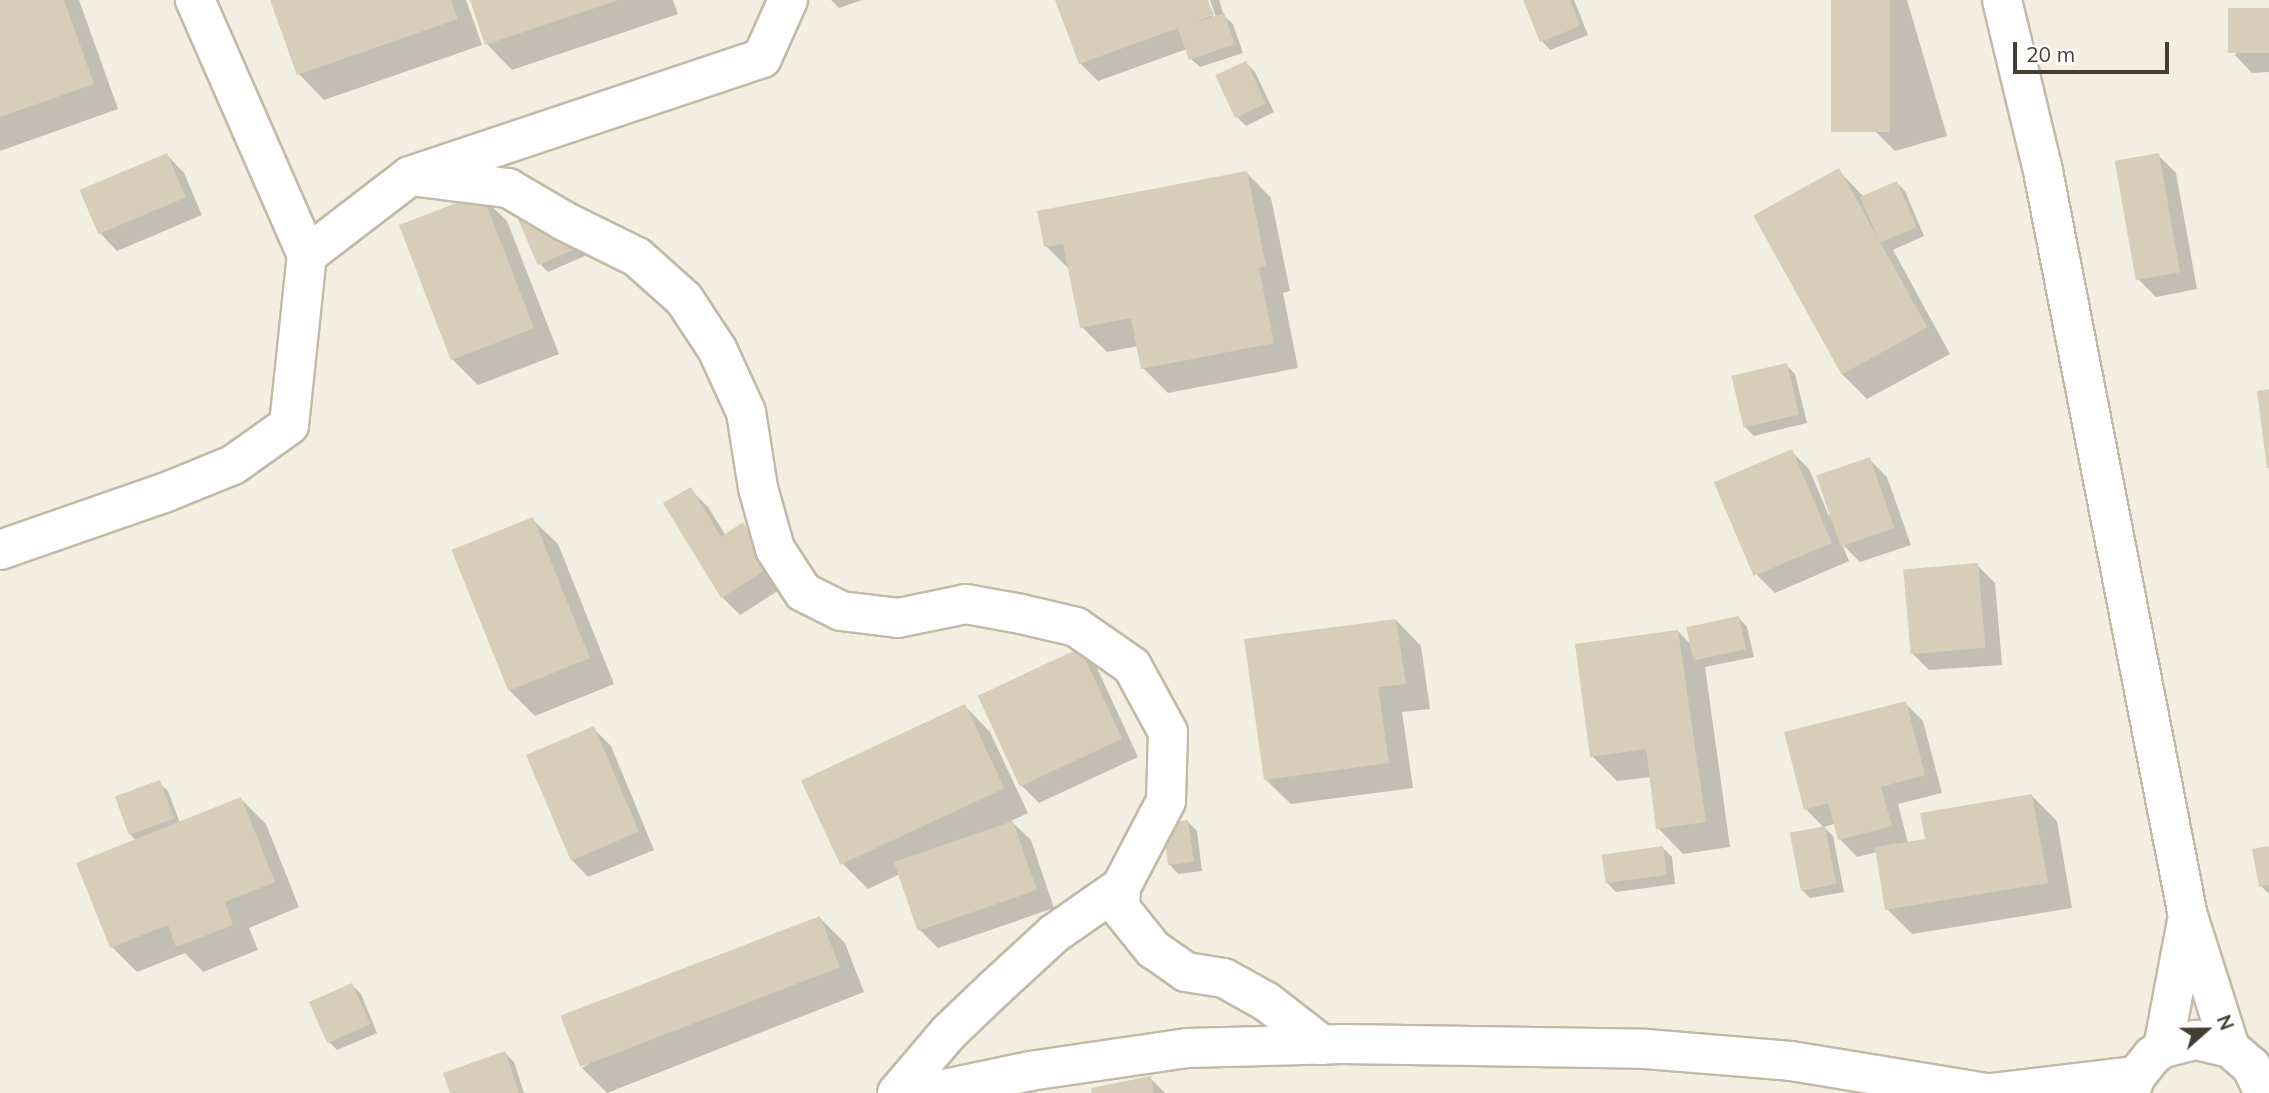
<!DOCTYPE html>
<html>
<head>
<meta charset="utf-8">
<style>
	body { margin:0 }
	#map { position:relative; width:2269px; height:1093px; overflow:hidden; background:#f3eee2; font-family:Mulish,sans-serif }
	div>[style] { position:absolute }
	.shadow>* { inset:0; background:#0003 }
	.building>* { inset:0; background:#d8cdb9; transform-origin:0 0 }
	.roads { filter:drop-shadow(2px 0 #c2b9a6) drop-shadow(-2px 0 #c2b9a6) drop-shadow(0 2px #c2b9a6) drop-shadow(0 -2px #c2b9a6) }
	.minor>* { height:38px; margin:-19px; padding:0 19px; transform-origin:19px; border-radius:19px; background:#fff }
	.tertiary>* { height:38px; margin:-19px; padding:0 19px; transform-origin:19px; border-radius:19px; background:#fff }
	span { translate:-50% -50%; white-space:nowrap; text-align:center; line-height:1.15; -webkit-text-stroke:6px #fff; paint-order:stroke }
	.north { position:absolute; left:2171px; top:995px; width:70px; height:70px; -webkit-text-stroke:5px #fff; paint-order:stroke; rotate:69deg; font-size:19px; font-weight:700; line-height:28px; text-align:center; color:#453e32 }
	.north::after { content:''; display:block; margin:auto; width:24px; height:32px; background:#453e32; clip-path:polygon(50% 0,100% 100%,50% 72%,0 100%) }
	.scale { position:absolute; left:2013px; top:42px; width:156px; height:32px; box-sizing:border-box; border:4px solid #453e32; border-top:0; padding-left:9px; font-size:21px; line-height:24px; white-space:nowrap; color:#453e32; -webkit-text-stroke:5px #fff; paint-order:stroke }
</style>
</head>
<body>
<div id="map">
	<div class="shadow">
		<div style="clip-path:polygon(0 0,79px 0,118px 109px,0 151px)"></div>
		<div style="clip-path:polygon(274px 0,466px 0,482px 45px,324px 100px,299px 74px)"></div>
		<div style="clip-path:polygon(472px 0,673px 0,678px 14px,512px 70px,487px 44px)"></div>
		<div style="clip-path:polygon(831px 0,862px 0,839px 8px)"></div>
		<div style="clip-path:polygon(1060px 0,1207px 0,1215px 24px,1218px 23px,1210px 0,1219px 0,1224px 16px,1233px 24px,1243px 53px,1200px 67px,1191px 59px,1187px 49px,1098px 81px,1080px 63px)"></div>
		<div style="clip-path:polygon(1525px 0,1574px 0,1588px 35px,1550px 50px,1542px 41px)"></div>
		<div style="clip-path:polygon(1833px 0,1907px 0,1947px 136px,1895px 151px,1870px 126px)"></div>
		<div style="clip-path:polygon(2269px 10px,2269px 72px,2252px 73px,2235px 55px)"></div>
		<div style="clip-path:polygon(1246px 63px,1255px 72px,1274px 112px,1246px 126px,1237px 117px)"></div>
		<div style="clip-path:polygon(167px 155px,184px 173px,202px 215px,117px 251px,100px 233px,82px 191px)"></div>
		<div style="clip-path:polygon(2158px 155px,2176px 173px,2197px 289px,2156px 297px,2138px 279px)"></div>
		<div style="clip-path:polygon(1838px 170px,1864px 197px,1897px 183px,1905px 191px,1924px 236px,1893px 250px,1950px 354px,1867px 399px,1842px 374px)"></div>
		<div style="clip-path:polygon(1246px 172px,1271px 198px,1290px 291px,1283px 293px,1298px 368px,1168px 393px,1143px 368px,1138px 346px,1107px 352px,1082px 327px,1071px 271px,1046px 246px)"></div>
		<div style="clip-path:polygon(481px 196px,507px 221px,559px 354px,478px 385px,453px 360px)"></div>
		<div style="clip-path:polygon(562px 201px,585px 256px,548px 272px,539px 263px)"></div>
		<div style="clip-path:polygon(1786px 365px,1795px 374px,1807px 423px,1754px 436px,1745px 427px)"></div>
		<div style="clip-path:polygon(1791px 451px,1809px 469px,1829px 516px,1869px 459px,1887px 477px,1911px 545px,1860px 562px,1842px 544px,1849px 561px,1775px 593px,1757px 575px)"></div>
		<div style="clip-path:polygon(690px 489px,708px 507px,726px 536px,743px 525px,761px 542px,787px 585px,740px 615px,722px 597px)"></div>
		<div style="clip-path:polygon(532px 519px,558px 544px,614px 684px,535px 716px,510px 691px)"></div>
		<div style="clip-path:polygon(1977px 565px,1995px 583px,2002px 665px,1929px 670px,1911px 652px)"></div>
		<div style="clip-path:polygon(1739px 618px,1747px 627px,1754px 657px,1705px 667px,1730px 847px,1683px 854px,1658px 828px,1651px 777px,1617px 781px,1592px 756px,1678px 631px,1691px 645px)"></div>
		<div style="clip-path:polygon(1396px 620px,1421px 646px,1430px 709px,1402px 712px,1413px 788px,1291px 804px,1265px 779px)"></div>
		<div style="clip-path:polygon(1079px 650px,1097px 668px,1138px 757px,1039px 803px,1021px 785px)"></div>
		<div style="clip-path:polygon(1905px 703px,1923px 721px,1942px 793px,1898px 804px,1908px 843px,1927px 840px,2032px 796px,2057px 821px,2072px 908px,1912px 934px,1887px 909px,1877px 852px,1857px 857px,1840px 839px,1834px 824px,1824px 827px,1833px 836px,1844px 892px,1810px 898px,1801px 889px,1824px 828px,1806px 809px)"></div>
		<div style="clip-path:polygon(965px 706px,990px 732px,1028px 813px,1011px 821px,1031px 840px,1054px 908px,938px 948px,920px 930px,900px 874px,868px 889px,843px 864px)"></div>
		<div style="clip-path:polygon(593px 728px,611px 746px,654px 850px,588px 877px,571px 859px)"></div>
		<div style="clip-path:polygon(159px 783px,168px 791px,180px 823px,241px 799px,266px 824px,299px 907px,249px 928px,258px 950px,203px 972px,185px 953px,137px 972px,112px 947px,136px 841px,131px 835px)"></div>
		<div style="clip-path:polygon(1188px 822px,1197px 831px,1202px 871px,1178px 874px,1170px 865px)"></div>
		<div style="clip-path:polygon(1663px 848px,1672px 857px,1675px 884px,1616px 892px,1607px 883px)"></div>
		<div style="clip-path:polygon(2269px 848px,2269px 894px,2261px 886px)"></div>
		<div style="clip-path:polygon(820px 918px,845px 943px,864px 992px,607px 1093px,582px 1068px)"></div>
		<div style="clip-path:polygon(352px 985px,361px 994px,377px 1033px,337px 1050px,328px 1041px)"></div>
		<div style="clip-path:polygon(505px 1053px,514px 1062px,524px 1093px,452px 1093px)"></div>
		<div style="clip-path:polygon(1150px 1078px,1165px 1093px,1094px 1093px)"></div>
	</div>
	<div class="building">
		<div style="clip-path:polygon(0 0,64px 0,94px 84px,0 117px)"></div>
		<div style="clip-path:polygon(270px 0,451px 0,458px 19px,297px 75px)"></div>
		<div style="clip-path:polygon(470px 0,619px 0,485px 45px)"></div>
		<div style="clip-path:polygon(1055px 0,1208px 0,1214px 15px,1191px 24px,1224px 13px,1235px 44px,1189px 60px,1178px 28px,1079px 64px)"></div>
		<div style="clip-path:polygon(1523px 0,1570px 0,1580px 26px,1540px 42px)"></div>
		<div style="left:1831px;top:0;width:59px;height:132px"></div>
		<div style="left:2269px;top:8px;width:45px;height:41px;rotate:90deg"></div>
		<div style="left:1246px;top:61px;width:47px;height:34px;rotate:65deg"></div>
		<div style="left:167px;top:153px;width:48px;height:95px;rotate:67deg"></div>
		<div style="left:2159px;top:153px;width:121px;height:45px;rotate:80deg"></div>
		<div style="left:1839px;top:168px;width:182px;height:98px;rotate:61deg"></div>
		<div style="clip-path:polygon(1247px 171px,1266px 266px,1259px 268px,1274px 343px,1141px 369px,1131px 318px,1080px 328px,1063px 244px,1044px 247px,1037px 211px)"></div>
		<div style="left:1897px;top:181px;width:50px;height:40px;rotate:67deg"></div>
		<div style="left:554px;top:191px;width:62px;height:44px;rotate:67deg"></div>
		<div style="left:482px;top:193px;width:145px;height:89px;rotate:69deg"></div>
		<div style="left:1787px;top:363px;width:53px;height:57px;rotate:77deg"></div>
		<div style="clip-path:polygon(2269px 389px,2269px 468px,2267px 468px,2257px 391px)"></div>
		<div style="left:1792px;top:449px;width:102px;height:85px;rotate:67deg"></div>
		<div style="left:1870px;top:457px;width:75px;height:57px;rotate:71deg"></div>
		<div style="clip-path:polygon(691px 487px,721px 537px,743px 522px,771px 567px,721px 598px,663px 503px)"></div>
		<div style="left:533px;top:517px;width:152px;height:88px;rotate:68deg"></div>
		<div style="left:1978px;top:563px;width:85px;height:75px;rotate:85deg"></div>
		<div style="left:1739px;top:616px;width:34px;height:54px;rotate:78deg"></div>
		<div style="clip-path:polygon(1396px 619px,1406px 684px,1378px 687px,1389px 763px,1264px 780px,1244px 639px)"></div>
		<div style="clip-path:polygon(1678px 630px,1706px 822px,1656px 829px,1646px 749px,1590px 757px,1575px 644px)"></div>
		<div style="left:1080px;top:648px;width:100px;height:113px;rotate:65deg"></div>
		<div style="clip-path:polygon(1906px 701px,1925px 775px,1881px 787px,1892px 826px,1838px 840px,1828px 803px,1804px 810px,1784px 732px)"></div>
		<div style="left:965px;top:704px;width:93px;height:181px;rotate:65deg"></div>
		<div style="left:594px;top:726px;width:115px;height:74px;rotate:67deg"></div>
		<div style="left:160px;top:780px;width:41px;height:48px;rotate:70deg"></div>
		<div style="clip-path:polygon(2032px 794px,2048px 883px,1885px 910px,1875px 847px,1925px 839px,1920px 813px)"></div>
		<div style="clip-path:polygon(241px 797px,275px 882px,225px 902px,233px 925px,176px 947px,168px 925px,110px 948px,76px 863px)"></div>
		<div style="left:1188px;top:820px;width:42px;height:26px;rotate:82deg"></div>
		<div style="left:1013px;top:821px;width:73px;height:126px;rotate:71deg"></div>
		<div style="left:1825px;top:826px;width:59px;height:36px;rotate:79deg"></div>
		<div style="left:1663px;top:846px;width:29px;height:62px;rotate:82deg"></div>
		<div style="clip-path:polygon(2269px 846px,2269px 885px,2259px 887px,2252px 849px)"></div>
		<div style="left:820px;top:916px;width:55px;height:278px;rotate:69deg"></div>
		<div style="left:352px;top:983px;width:45px;height:47px;rotate:66deg"></div>
		<div style="clip-path:polygon(505px 1051px,519px 1093px,450px 1093px,443px 1073px)"></div>
		<div style="clip-path:polygon(1151px 1076px,1154px 1093px,1092px 1093px,1091px 1088px)"></div>
	</div>
	<div class="roads">
		<div class="minor">
			<div style="left:410px;top:176px;width:99px;rotate:7deg"></div>
			<div style="left:508px;top:188px;width:65px;rotate:30.5deg"></div>
			<div style="left:564px;top:221px;width:81px;rotate:26.3deg"></div>
			<div style="left:637px;top:257px;width:63px;rotate:41.8deg"></div>
			<div style="left:684px;top:299px;width:60px;rotate:56.6deg"></div>
			<div style="left:717px;top:349px;width:69px;rotate:65.3deg"></div>
			<div style="left:746px;top:412px;width:77px;rotate:81deg"></div>
			<div style="left:758px;top:488px;width:63px;rotate:74.4deg"></div>
			<div style="left:775px;top:549px;width:51px;rotate:56.9deg"></div>
			<div style="left:803px;top:592px;width:42px;rotate:26.6deg"></div>
			<div style="left:841px;top:611px;width:57px;rotate:7deg"></div>
			<div style="left:898px;top:618px;width:69px;rotate:-11.6deg"></div>
			<div style="left:966px;top:604px;width:56px;rotate:10.3deg"></div>
			<div style="left:1021px;top:614px;width:57px;rotate:13.3deg"></div>
			<div style="left:1076px;top:627px;width:68px;rotate:34.9deg"></div>
			<div style="left:1132px;top:666px;width:75px;rotate:61.4deg"></div>
			<div style="left:1168px;top:732px;width:69px;rotate:91.7deg"></div>
			<div style="left:1166px;top:801px;width:97px;rotate:117.6deg"></div>
			<div style="left:1121px;top:887px;width:21px;rotate:93deg"></div>
			<div style="left:1120px;top:908px;width:53px;rotate:51.2deg"></div>
			<div style="left:1153px;top:949px;width:40px;rotate:34.9deg"></div>
			<div style="left:1186px;top:972px;width:38px;rotate:9deg"></div>
			<div style="left:1224px;top:978px;width:49px;rotate:29.2deg"></div>
			<div style="left:1267px;top:1002px;width:70px;rotate:38deg"></div>
			<div style="left:307px;top:255px;width:130px;rotate:-37.5deg"></div>
			<div style="left:410px;top:176px;width:371px;rotate:-18.5deg"></div>
			<div style="left:762px;top:58px;width:64px;rotate:-65.9deg"></div>
			<div style="left:0;top:550px;width:174px;rotate:-19.2deg"></div>
			<div style="left:164px;top:493px;width:74px;rotate:-22.1deg"></div>
			<div style="left:233px;top:465px;width:69px;rotate:-35.5deg"></div>
			<div style="left:289px;top:425px;width:171px;rotate:-84deg"></div>
			<div style="left:307px;top:255px;width:279px;rotate:-113.7deg"></div>
			<div style="left:897px;top:1093px;width:79px;rotate:-49.6deg"></div>
			<div style="left:948px;top:1033px;width:64px;rotate:-43.7deg"></div>
			<div style="left:994px;top:989px;width:83px;rotate:-42.6deg"></div>
			<div style="left:1055px;top:933px;width:80px;rotate:-34.9deg"></div>
			<div style="left:925px;top:1093px;width:107px;rotate:-11.8deg"></div>
			<div style="left:1030px;top:1071px;width:159px;rotate:-8.3deg"></div>
			<div style="left:1187px;top:1048px;width:156px;rotate:-1.5deg"></div>
			<div style="left:1343px;top:1044px;width:303px;rotate:0.9deg"></div>
			<div style="left:1646px;top:1049px;width:145px;rotate:4.7deg"></div>
			<div style="left:1791px;top:1061px;width:198px;rotate:9.3deg"></div>
			<div style="left:1991px;top:1093px;width:146px;rotate:-6.7deg"></div>
		</div>
		<div class="tertiary">
			<div style="left:2002px;top:0;width:176px;rotate:76.5deg"></div>
			<div style="left:2043px;top:171px;width:759px;rotate:78.99deg"></div>
			<div style="left:2188px;top:916px;width:139px;rotate:72.3deg"></div>
			<div style="left:2163px;top:1048px;width:129px;rotate:-79.3deg"></div>
			<div style="left:2130px;top:1093px;width:18px;rotate:-71deg"></div>
			<div style="left:2136px;top:1076px;width:26px;rotate:-51deg"></div>
			<div style="left:2152px;top:1056px;width:14px;rotate:-36deg"></div>
			<div style="left:2163px;top:1048px;width:34px;rotate:-14deg"></div>
			<div style="left:2196px;top:1040px;width:35px;rotate:13deg"></div>
			<div style="left:2230px;top:1048px;width:28px;rotate:41deg"></div>
			<div style="left:2251px;top:1066px;width:30px;rotate:64deg"></div>
		</div>
	</div>
	<div class="north">N</div>
	<div class="scale">20 m</div>
</div>
</body>
</html>
